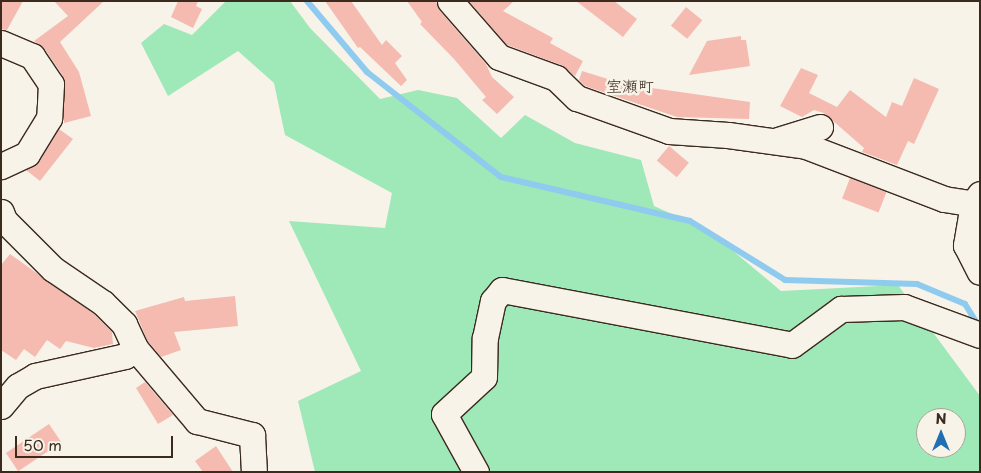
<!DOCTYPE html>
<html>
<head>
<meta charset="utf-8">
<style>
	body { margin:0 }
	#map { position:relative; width:981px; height:473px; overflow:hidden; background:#f7f3e8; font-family:"Playpen Sans","Klee One",sans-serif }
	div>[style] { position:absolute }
	.green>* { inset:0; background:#9fe8b7 }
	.stream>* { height:6px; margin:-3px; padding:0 3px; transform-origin:3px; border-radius:3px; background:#8fcbef }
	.building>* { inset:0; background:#f5bbb0; transform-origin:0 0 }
	.roads { filter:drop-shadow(1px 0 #3b2a1e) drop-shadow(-1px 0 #3b2a1e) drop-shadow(0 1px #3b2a1e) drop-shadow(0 -1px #3b2a1e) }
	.minor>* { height:25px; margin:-12.5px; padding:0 12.5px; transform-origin:12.5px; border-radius:12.5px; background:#f7f3e8 }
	span { translate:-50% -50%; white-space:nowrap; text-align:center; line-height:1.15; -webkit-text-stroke:5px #f7f3e8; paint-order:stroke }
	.neighbourhood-label { font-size:16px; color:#3b2a1e }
	.frame { position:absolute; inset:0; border:2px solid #3b2a1e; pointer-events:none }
	.north { position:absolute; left:916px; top:408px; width:50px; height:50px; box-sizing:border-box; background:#f7f3e8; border:1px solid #aca397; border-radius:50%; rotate:0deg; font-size:14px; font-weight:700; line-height:20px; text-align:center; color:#3b2a1e }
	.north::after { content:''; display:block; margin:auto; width:18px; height:22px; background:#1f6fb2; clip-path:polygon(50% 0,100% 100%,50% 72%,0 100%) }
	.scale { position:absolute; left:15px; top:436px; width:158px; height:22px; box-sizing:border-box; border:2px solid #3b2a1e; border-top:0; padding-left:6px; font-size:15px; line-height:18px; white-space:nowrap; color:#3b2a1e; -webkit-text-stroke:4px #f7f3e8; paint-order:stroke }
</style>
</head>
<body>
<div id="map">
	<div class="green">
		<div style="clip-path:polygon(evenodd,226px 1px,290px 1px,310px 28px,380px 99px,418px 90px,457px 98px,501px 138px,525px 115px,575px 143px,641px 160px,654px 206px,708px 230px,781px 291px,898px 285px,980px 396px,980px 472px,315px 472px,298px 401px,361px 371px,289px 221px,385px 228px,392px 193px,285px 135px,274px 83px,238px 51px,168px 96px,141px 43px,164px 24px,192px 35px,226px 1px,926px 418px,956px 418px,956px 448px,926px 448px,926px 418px)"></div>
	</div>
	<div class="stream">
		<div style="left:307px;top:1px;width:93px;rotate:49.8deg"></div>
		<div style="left:367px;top:72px;width:170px;rotate:38.1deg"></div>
		<div style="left:501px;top:177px;width:194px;rotate:13.1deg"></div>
		<div style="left:690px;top:221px;width:112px;rotate:31.8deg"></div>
		<div style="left:785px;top:280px;width:132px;rotate:1.7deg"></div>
		<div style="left:917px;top:284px;width:52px;rotate:22.6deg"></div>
		<div style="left:965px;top:304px;width:26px;rotate:58deg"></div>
	</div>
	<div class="building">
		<div style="clip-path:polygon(1px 1px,23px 1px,7px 30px,1px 29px)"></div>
		<div style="clip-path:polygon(54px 1px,104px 1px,60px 42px,79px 72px,91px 116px,64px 123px,63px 76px,44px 48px,34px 41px,68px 16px)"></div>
		<div style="clip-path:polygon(178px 1px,198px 1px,196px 6px,202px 9px,193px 28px,171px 17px)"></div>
		<div style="clip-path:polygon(325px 1px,351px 1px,382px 45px,386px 40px,402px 56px,395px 63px,407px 80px,401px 86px,360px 47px,358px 48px)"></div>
		<div style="clip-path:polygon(407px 1px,436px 1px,439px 10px,486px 64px,492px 77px,514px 97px,497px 114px,482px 100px,486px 97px,454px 59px,420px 24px,422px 22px)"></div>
		<div style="clip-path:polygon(469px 1px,514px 1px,503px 11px,553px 38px,550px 43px,583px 61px,575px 76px,561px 65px,507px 45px)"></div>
		<div style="clip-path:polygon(576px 1px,614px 1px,637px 19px,623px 37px)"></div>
		<div style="left:686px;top:7px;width:21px;height:24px;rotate:39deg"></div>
		<div style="clip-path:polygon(741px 36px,741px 40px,746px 40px,750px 66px,689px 75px,707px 41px)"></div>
		<div style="clip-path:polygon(801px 68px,818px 75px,809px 93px,837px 107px,850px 90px,886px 117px,892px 102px,902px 106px,914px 78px,939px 89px,914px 144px,908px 141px,897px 165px,862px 152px,864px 148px,824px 113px,814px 110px,802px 117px,780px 106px)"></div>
		<div style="clip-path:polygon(582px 71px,624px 84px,750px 102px,749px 119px,677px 117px,585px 86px,579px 80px)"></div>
		<div style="clip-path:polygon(59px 129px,73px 139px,40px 181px,26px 170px,39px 162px)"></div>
		<div style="left:669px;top:146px;width:26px;height:19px;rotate:40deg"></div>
		<div style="left:850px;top:178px;width:39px;height:22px;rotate:21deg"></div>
		<div style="clip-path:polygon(10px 254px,94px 314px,112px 332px,113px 344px,94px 348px,66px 341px,60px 349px,47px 340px,35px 357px,24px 349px,16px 360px,1px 350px,1px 265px)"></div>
		<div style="clip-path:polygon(235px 296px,238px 326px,174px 332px,181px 350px,161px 357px,147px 340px,135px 311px,184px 297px,185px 301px)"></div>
		<div style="clip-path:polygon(145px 382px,173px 415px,158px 424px,136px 388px)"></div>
		<div style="left:49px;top:424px;width:22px;height:52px;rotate:56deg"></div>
		<div style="clip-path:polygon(216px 446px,233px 472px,203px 472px,195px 461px)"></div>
	</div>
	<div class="roads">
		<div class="minor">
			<div style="left:450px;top:1px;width:74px;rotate:48.8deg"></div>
			<div style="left:499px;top:57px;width:61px;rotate:20.2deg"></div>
			<div style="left:556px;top:78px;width:29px;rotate:44deg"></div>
			<div style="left:577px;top:98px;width:98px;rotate:19.7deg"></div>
			<div style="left:669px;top:131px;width:59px;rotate:3.9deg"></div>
			<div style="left:728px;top:135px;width:79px;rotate:8deg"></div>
			<div style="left:806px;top:146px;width:148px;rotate:21deg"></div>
			<div style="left:944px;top:199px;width:36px;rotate:9deg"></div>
			<div style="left:1px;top:43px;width:34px;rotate:23deg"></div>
			<div style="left:32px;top:56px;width:34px;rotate:56deg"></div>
			<div style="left:51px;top:84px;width:34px;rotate:93deg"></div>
			<div style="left:49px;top:118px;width:42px;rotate:121.4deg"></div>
			<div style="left:27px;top:154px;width:29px;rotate:155deg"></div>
			<div style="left:778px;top:140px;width:44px;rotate:-17.2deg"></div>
			<div style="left:980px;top:194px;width:12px;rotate:125deg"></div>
			<div style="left:973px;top:204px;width:42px;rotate:99.7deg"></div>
			<div style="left:966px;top:245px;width:30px;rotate:63deg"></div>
			<div style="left:1px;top:212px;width:9px;rotate:69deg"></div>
			<div style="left:4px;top:220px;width:69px;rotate:45deg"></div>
			<div style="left:53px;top:269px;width:60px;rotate:34.2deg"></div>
			<div style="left:103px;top:303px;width:30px;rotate:45deg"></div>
			<div style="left:124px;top:324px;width:26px;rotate:65deg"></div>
			<div style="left:135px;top:348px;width:96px;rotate:49.7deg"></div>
			<div style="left:197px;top:421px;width:57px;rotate:14.3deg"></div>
			<div style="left:252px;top:435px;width:37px;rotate:87deg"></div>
			<div style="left:1px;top:406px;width:26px;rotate:-50deg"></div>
			<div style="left:18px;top:386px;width:20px;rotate:-30deg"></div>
			<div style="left:35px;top:376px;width:92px;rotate:-12.5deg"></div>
			<div style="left:125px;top:356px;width:13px;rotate:-39deg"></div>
			<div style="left:476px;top:472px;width:66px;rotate:-118.9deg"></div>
			<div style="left:444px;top:414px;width:54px;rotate:-42.8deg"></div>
			<div style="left:484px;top:377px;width:39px;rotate:-89deg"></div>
			<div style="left:485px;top:338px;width:38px;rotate:-78deg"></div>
			<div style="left:493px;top:301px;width:14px;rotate:-51deg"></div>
			<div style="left:502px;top:290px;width:295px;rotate:10.7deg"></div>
			<div style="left:792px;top:345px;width:61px;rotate:-36.3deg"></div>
			<div style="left:841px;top:309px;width:63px;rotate:-1.8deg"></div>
			<div style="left:904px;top:307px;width:81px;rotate:20.2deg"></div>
		</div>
	</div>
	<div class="neighbourhood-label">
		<span style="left:630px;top:85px">室瀬町</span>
	</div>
	<div class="frame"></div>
	<div class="north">N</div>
	<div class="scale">50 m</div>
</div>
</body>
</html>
